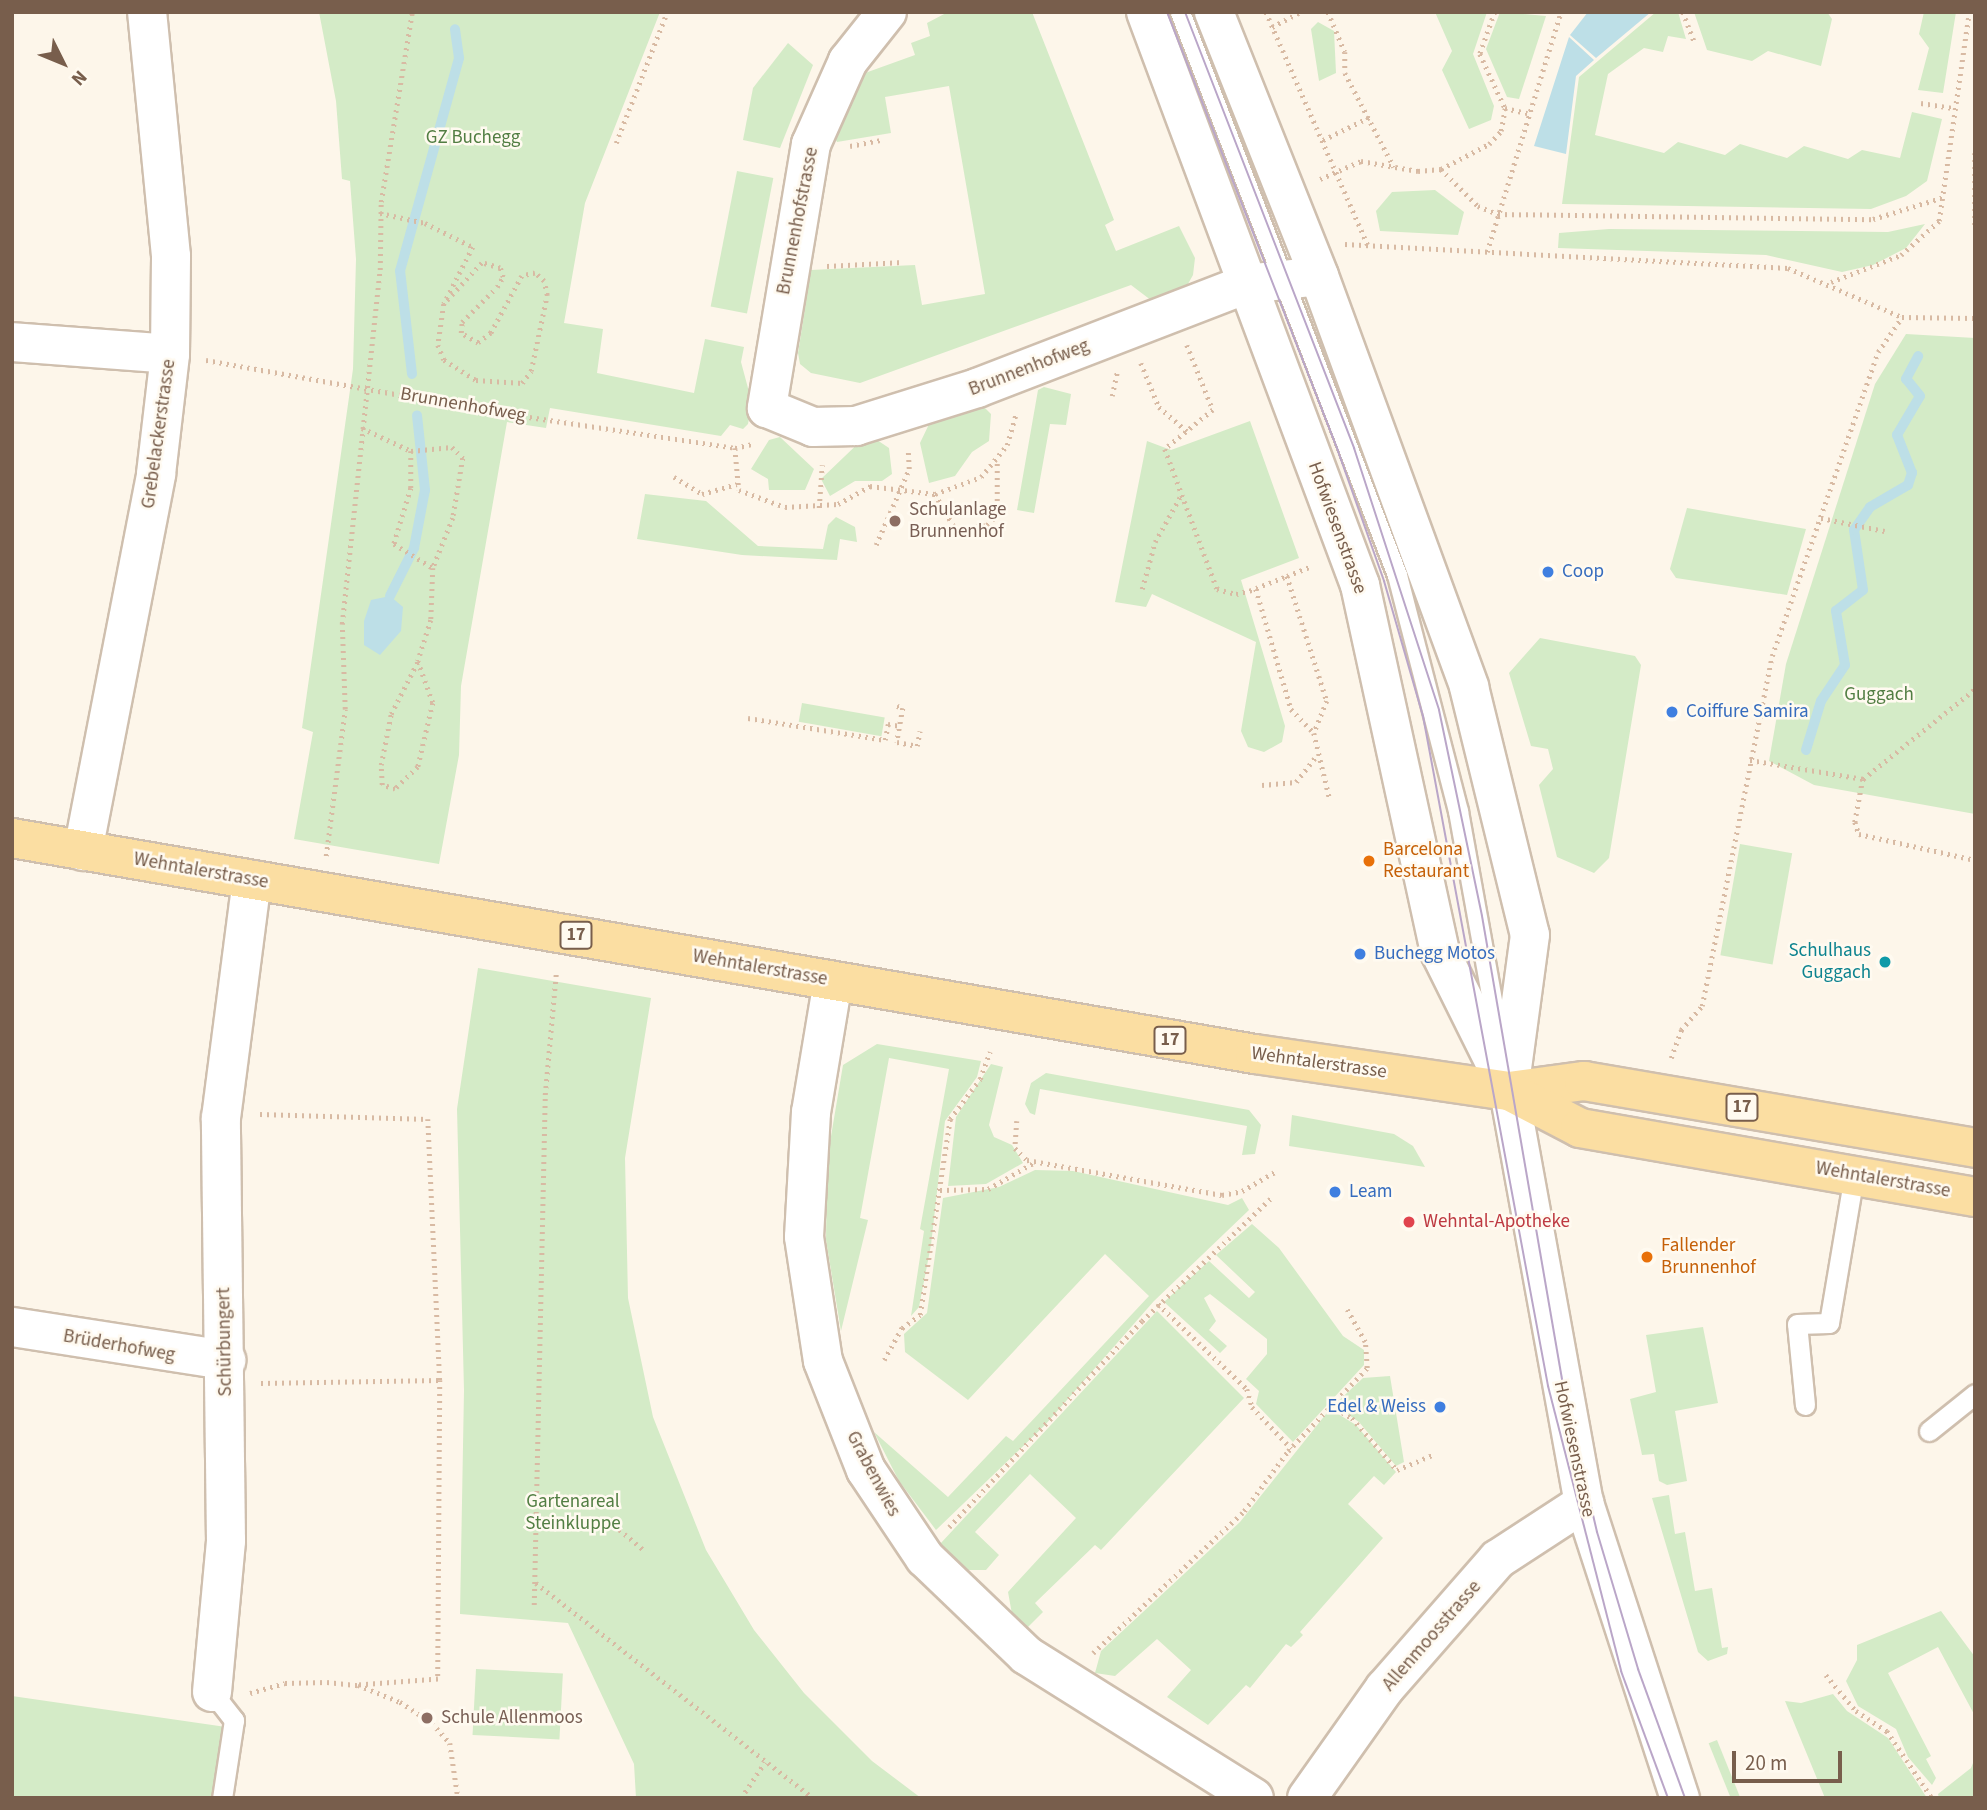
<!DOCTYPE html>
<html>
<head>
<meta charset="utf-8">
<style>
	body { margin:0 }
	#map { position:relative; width:1987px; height:1810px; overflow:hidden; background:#fdf6ea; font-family:"Source Sans 3",sans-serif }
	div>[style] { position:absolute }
	.green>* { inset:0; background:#d4ebc7; transform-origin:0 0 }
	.water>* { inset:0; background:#bddfe7 }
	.stream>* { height:10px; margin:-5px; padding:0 5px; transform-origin:5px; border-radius:5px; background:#bddfe7 }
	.path>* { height:4.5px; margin-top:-2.25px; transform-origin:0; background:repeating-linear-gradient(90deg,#d8baa3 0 2px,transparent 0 7px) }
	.roads { filter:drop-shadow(2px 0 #cfbfae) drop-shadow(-2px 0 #cfbfae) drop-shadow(0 2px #cfbfae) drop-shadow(0 -2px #cfbfae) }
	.lane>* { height:19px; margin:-9.5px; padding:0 9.5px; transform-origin:9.5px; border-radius:9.5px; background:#fff }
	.street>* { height:38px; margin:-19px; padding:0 19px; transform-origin:19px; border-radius:19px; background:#fff }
	.secondary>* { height:38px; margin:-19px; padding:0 19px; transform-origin:19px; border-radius:19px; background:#fff }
	.primary>* { height:38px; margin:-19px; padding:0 19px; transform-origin:19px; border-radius:19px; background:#fbdea2 }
	.tram>* { height:2px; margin:-1px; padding:0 1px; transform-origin:1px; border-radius:1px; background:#baa6c8 }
	.dots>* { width:19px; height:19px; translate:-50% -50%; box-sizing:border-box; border:4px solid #fffaf0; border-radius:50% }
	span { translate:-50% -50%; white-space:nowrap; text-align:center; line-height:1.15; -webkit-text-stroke:5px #fffaf0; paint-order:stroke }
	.shield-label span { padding:2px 5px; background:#fffaf0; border:2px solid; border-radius:5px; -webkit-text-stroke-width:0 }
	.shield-label { font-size:18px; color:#785e4c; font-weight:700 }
	.park-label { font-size:19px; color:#527e43 }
	.street-label { font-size:19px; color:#785e4c }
	.education-label { font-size:19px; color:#785e54 }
	.left { translate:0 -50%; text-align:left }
	.shop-label { font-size:19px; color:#366cbe }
	.right { translate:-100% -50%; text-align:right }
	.food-label { font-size:19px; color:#c56008 }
	.culture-label { font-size:19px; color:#0d838f }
	.health-label { font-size:19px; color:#be3a42 }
	.frame { position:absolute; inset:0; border:14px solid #785e4c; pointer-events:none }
	.north { position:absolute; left:28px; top:28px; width:70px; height:70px; -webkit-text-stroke:5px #fffaf0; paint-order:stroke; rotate:133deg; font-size:19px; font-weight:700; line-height:28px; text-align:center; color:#785e4c }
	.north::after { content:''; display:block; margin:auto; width:24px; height:32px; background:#785e4c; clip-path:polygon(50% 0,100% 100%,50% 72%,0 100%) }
	.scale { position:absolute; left:1732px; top:1751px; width:110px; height:32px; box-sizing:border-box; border:4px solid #785e4c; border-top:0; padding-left:9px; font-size:21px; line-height:24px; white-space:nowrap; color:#785e4c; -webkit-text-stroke:5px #fffaf0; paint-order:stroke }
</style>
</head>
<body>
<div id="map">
	<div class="green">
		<div style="clip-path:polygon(319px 12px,660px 12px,585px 203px,564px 323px,603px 329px,597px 373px,694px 393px,705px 339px,744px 347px,741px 362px,752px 403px,748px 424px,743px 429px,730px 425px,721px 436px,550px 408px,546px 428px,507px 422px,461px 686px,459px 755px,439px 864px,294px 839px,313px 732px,302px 728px,353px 369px,356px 259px,350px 181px,342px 179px,336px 101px)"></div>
		<div style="clip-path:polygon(948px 12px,1032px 12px,1114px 220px,1105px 225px,1116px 251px,1179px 226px,1195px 258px,1193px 275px,1184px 291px,1156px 304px,1131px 285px,860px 383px,811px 373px,800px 364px,798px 353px,811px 270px,915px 265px,922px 305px,985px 294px,949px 86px,885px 97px,891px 133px,837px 142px,834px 136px,865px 73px,915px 55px,911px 43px,930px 36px,927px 23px)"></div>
		<div style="clip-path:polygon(1435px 12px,1487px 12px,1473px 54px,1494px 106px,1491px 120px,1469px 129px,1442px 70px,1452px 51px)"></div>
		<div style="clip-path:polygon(1500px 12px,1546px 16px,1519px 99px,1507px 97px,1486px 49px)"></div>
		<div style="clip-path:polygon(1656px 12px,1678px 12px,1686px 39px,1668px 36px,1663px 52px,1644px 48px,1608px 74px,1595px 135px,1664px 153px,1678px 142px,1725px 155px,1740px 144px,1787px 158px,1804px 146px,1848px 159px,1862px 150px,1900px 158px,1912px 112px,1942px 119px,1927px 181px,1906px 196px,1871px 209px,1562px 204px,1579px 77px)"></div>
		<div style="clip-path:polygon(1694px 12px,1827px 12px,1832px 19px,1821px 66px,1768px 51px,1752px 61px,1707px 50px)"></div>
		<div style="clip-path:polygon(1924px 12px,1956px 12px,1943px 93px,1918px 90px,1929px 48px,1919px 34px)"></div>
		<div style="clip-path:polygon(1318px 22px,1334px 31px,1336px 73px,1319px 81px,1311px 29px)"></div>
		<div style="clip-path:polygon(788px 43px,813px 65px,780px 148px,743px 140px,753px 88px)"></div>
		<div style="left:737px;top:171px;width:37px;height:138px;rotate:11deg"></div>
		<div style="clip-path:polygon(1435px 190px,1464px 212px,1458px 235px,1380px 231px,1376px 211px,1392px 192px)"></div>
		<div style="clip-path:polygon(1925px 224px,1906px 248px,1873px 265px,1842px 272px,1766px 255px,1558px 248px,1559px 233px,1609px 229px,1888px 232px)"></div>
		<div style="clip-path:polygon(1906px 334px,1975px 338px,1975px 814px,1814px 785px,1769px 761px,1786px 664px,1875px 384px)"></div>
		<div style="clip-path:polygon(1044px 387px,1071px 394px,1066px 425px,1050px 424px,1034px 513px,1017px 510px,1038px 390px)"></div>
		<div style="clip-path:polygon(981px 404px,991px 414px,989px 441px,972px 452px,955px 476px,929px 483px,920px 443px,931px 420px)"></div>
		<div style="clip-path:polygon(1250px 421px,1299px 558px,1241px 580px,1285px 726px,1282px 742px,1264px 752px,1248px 747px,1241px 731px,1256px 642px,1152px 594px,1146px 607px,1115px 602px,1147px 441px,1171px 450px)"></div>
		<div style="clip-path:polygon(868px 434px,889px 448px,892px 474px,882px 481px,855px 481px,830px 496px,821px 479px)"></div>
		<div style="clip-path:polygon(780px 437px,814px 469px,805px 490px,769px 490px,768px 479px,751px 469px,769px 440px)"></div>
		<div style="clip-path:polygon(645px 494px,706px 501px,758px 546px,823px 549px,828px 525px,836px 517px,855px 527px,857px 542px,840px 539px,837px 560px,742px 555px,637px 539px)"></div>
		<div style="clip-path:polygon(1687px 508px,1806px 529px,1787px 595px,1676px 578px,1670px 569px)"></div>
		<div style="clip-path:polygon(1540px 638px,1635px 656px,1641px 665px,1609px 858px,1594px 873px,1557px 857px,1539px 785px,1553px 769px,1548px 749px,1531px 746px,1509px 673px)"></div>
		<div style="left:802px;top:703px;width:84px;height:19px;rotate:10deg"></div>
		<div style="left:1740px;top:844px;width:53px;height:113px;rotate:10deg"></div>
		<div style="clip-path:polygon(478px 968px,651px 998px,625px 1158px,628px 1298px,653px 1417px,706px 1550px,754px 1630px,804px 1693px,872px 1761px,921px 1798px,636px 1798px,634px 1764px,568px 1623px,460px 1614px,464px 1390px,457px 1109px)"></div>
		<div style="clip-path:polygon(877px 1044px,981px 1061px,977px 1077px,945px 1121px,931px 1245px,919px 1307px,911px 1316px,924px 1231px,920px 1229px,949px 1069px,889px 1058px,860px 1218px,868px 1220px,841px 1331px,826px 1240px,827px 1160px,843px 1065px)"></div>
		<div style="clip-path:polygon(991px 1064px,1003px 1067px,989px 1125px,994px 1137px,1012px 1145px,1023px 1163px,986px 1184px,948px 1186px,956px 1117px)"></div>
		<div style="clip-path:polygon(1046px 1073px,1249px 1110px,1261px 1125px,1255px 1154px,1242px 1155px,1247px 1126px,1040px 1089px,1035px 1115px,1030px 1113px,1025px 1104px,1031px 1083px)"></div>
		<div style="clip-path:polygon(1292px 1115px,1394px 1134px,1413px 1146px,1425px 1167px,1289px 1146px)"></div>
		<div style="clip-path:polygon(1035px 1170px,1073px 1171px,1228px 1205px,1242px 1198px,1249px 1210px,1154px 1301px,1045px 1425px,936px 1530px,899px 1481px,874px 1432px,948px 1497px,1006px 1436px,1013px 1441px,1149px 1296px,1105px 1254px,968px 1400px,905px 1352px,904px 1334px,927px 1313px,943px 1198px,999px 1187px)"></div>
		<div style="clip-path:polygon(1252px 1224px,1279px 1248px,1343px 1336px,1364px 1350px,1364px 1365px,1293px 1442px,1256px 1404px,1259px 1391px,1246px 1379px,1267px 1354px,1267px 1339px,1210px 1294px,1204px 1298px,1216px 1321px,1209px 1330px,1227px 1346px,1220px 1353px,1164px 1302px,1209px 1261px,1249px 1298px,1255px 1292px,1216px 1255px)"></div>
		<div style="clip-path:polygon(1157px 1311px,1244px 1398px,1101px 1550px,1095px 1545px,1035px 1603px,1043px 1612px,1027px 1628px,1012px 1614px,1008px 1592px,1076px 1518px,1030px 1474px,975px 1532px,999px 1555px,986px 1570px,963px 1570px,940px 1544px)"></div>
		<div style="clip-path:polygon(1703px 1327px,1718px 1403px,1675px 1411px,1687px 1481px,1667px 1485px,1659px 1481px,1654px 1454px,1642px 1455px,1630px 1399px,1656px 1392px,1646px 1335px)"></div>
		<div style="clip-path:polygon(1390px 1376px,1404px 1462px,1396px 1466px,1359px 1422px,1334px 1405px,1363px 1378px)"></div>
		<div style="clip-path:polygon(1330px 1409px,1356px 1425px,1396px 1472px,1384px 1485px,1374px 1476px,1348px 1504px,1383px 1538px,1300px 1632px,1303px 1635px,1291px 1647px,1286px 1644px,1250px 1688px,1246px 1685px,1208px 1725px,1167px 1697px,1191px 1670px,1157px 1639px,1115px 1676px,1095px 1673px,1101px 1651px,1240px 1522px)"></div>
		<div style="clip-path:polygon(1669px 1495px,1675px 1534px,1685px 1532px,1695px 1591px,1712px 1588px,1722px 1648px,1728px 1647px,1727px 1654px,1708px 1661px,1698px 1652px,1652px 1498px)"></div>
		<div style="clip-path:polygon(1941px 1611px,1975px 1657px,1975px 1716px,1938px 1647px,1888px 1673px,1931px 1756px,1926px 1759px,1936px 1778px,1932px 1785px,1908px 1757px,1896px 1729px,1858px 1706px,1846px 1681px,1857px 1660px,1857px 1645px)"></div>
		<div style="left:476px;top:1669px;width:87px;height:66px;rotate:3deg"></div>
		<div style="clip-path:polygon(1833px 1694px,1847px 1711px,1888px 1738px,1927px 1798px,1825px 1798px,1785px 1701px,1801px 1703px)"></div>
		<div style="clip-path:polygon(12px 1696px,226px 1727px,214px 1798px,12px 1798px)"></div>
		<div style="left:1717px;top:1740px;width:63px;height:9px;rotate:68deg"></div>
		<div style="clip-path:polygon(1975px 1758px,1975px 1798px,1939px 1798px,1938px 1794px,1971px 1768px)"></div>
	</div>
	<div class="water">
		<div style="clip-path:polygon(1588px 12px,1651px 12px,1596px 58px,1570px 35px)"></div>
		<div style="clip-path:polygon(1569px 37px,1594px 60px,1576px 76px,1566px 154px,1534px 146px)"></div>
		<div style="clip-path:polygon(390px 596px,403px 607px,401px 631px,380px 655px,364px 645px,364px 621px,371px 600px)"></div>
	</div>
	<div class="stream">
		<div style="left:412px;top:374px;width:104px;rotate:-96.6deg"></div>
		<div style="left:400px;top:271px;width:221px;rotate:-74.5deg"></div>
		<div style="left:459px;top:58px;width:29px;rotate:-98deg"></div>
		<div style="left:390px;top:596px;width:54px;rotate:-63.4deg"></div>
		<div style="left:414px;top:548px;width:59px;rotate:-79.3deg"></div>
		<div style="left:425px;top:490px;width:75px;rotate:-96.1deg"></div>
		<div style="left:1806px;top:750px;width:51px;rotate:-73deg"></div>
		<div style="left:1821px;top:701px;width:43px;rotate:-56.3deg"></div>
		<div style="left:1845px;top:665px;width:55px;rotate:-99.5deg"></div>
		<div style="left:1836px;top:611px;width:34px;rotate:-38deg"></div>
		<div style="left:1863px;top:590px;width:61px;rotate:-98.5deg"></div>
		<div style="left:1854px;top:530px;width:28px;rotate:-55deg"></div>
		<div style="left:1870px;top:507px;width:44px;rotate:-30.1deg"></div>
		<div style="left:1908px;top:485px;width:13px;rotate:-72deg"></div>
		<div style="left:1912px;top:473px;width:41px;rotate:-111.5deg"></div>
		<div style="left:1897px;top:435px;width:45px;rotate:-59.5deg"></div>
		<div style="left:1920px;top:396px;width:22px;rotate:-129deg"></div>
		<div style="left:1906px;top:379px;width:26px;rotate:-62deg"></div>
	</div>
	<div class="path">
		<div style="left:1266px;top:12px;width:254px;rotate:66.4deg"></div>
		<div style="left:1328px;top:12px;width:43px;rotate:67deg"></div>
		<div style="left:1345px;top:52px;width:21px;rotate:90deg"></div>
		<div style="left:1345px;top:73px;width:106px;rotate:62.5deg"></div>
		<div style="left:1495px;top:12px;width:45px;rotate:109.7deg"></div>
		<div style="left:1480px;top:54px;width:60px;rotate:65.2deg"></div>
		<div style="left:1505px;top:108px;width:23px;rotate:13deg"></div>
		<div style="left:1683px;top:12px;width:31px;rotate:69deg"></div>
		<div style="left:1272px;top:27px;width:32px;rotate:-28deg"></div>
		<div style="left:1921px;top:103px;width:32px;rotate:9deg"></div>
		<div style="left:1323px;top:140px;width:52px;rotate:-26.1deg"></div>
		<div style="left:616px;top:143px;width:141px;rotate:-68.7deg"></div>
		<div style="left:850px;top:146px;width:32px;rotate:-11deg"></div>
		<div style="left:1975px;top:153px;width:76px;rotate:90deg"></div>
		<div style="left:1441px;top:169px;width:52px;rotate:45deg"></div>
		<div style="left:1478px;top:206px;width:22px;rotate:22deg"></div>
		<div style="left:1498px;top:214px;width:375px;rotate:0.8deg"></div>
		<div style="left:1873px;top:219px;width:74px;rotate:-17.2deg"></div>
		<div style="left:1320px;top:179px;width:45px;rotate:-23.7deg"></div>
		<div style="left:1361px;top:161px;width:58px;rotate:10deg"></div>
		<div style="left:1418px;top:171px;width:23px;rotate:-5deg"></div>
		<div style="left:1441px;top:169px;width:54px;rotate:-27.5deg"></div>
		<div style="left:1489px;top:144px;width:18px;rotate:-47deg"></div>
		<div style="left:1501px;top:131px;width:23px;rotate:-80deg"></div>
		<div style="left:380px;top:213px;width:46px;rotate:12.5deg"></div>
		<div style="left:425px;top:223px;width:54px;rotate:26.6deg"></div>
		<div style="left:473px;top:247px;width:64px;rotate:117deg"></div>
		<div style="left:444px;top:304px;width:41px;rotate:98.3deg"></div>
		<div style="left:438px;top:345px;width:16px;rotate:68deg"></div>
		<div style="left:444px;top:360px;width:38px;rotate:32deg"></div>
		<div style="left:476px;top:380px;width:46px;rotate:3.7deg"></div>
		<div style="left:522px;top:383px;width:15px;rotate:-53deg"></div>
		<div style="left:531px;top:371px;width:78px;rotate:-78.1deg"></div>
		<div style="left:547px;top:295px;width:14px;rotate:-102deg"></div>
		<div style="left:544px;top:281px;width:12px;rotate:-138deg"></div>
		<div style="left:535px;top:273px;width:13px;rotate:167deg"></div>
		<div style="left:522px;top:276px;width:65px;rotate:118.5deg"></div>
		<div style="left:491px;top:333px;width:16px;rotate:142deg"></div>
		<div style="left:478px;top:343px;width:20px;rotate:-150deg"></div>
		<div style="left:461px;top:333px;width:11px;rotate:-85deg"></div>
		<div style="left:462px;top:322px;width:49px;rotate:-45deg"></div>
		<div style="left:497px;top:287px;width:12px;rotate:-59deg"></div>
		<div style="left:503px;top:277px;width:9px;rotate:-108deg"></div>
		<div style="left:500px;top:268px;width:19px;rotate:-164deg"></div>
		<div style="left:482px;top:263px;width:56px;rotate:132.8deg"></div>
		<div style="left:1345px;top:244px;width:444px;rotate:3.1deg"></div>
		<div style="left:1788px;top:268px;width:124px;rotate:23.3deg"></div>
		<div style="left:1902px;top:317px;width:73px;rotate:0.8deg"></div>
		<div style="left:1487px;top:252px;width:251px;rotate:-72.9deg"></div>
		<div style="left:827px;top:266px;width:76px;rotate:-3deg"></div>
		<div style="left:1831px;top:282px;width:75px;rotate:-21.1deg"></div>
		<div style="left:1901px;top:255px;width:51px;rotate:-41.8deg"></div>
		<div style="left:1939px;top:221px;width:211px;rotate:-81.8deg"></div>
		<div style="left:1187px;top:345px;width:70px;rotate:68.2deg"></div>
		<div style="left:1213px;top:410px;width:62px;rotate:140.9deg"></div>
		<div style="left:1165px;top:449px;width:149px;rotate:69.6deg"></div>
		<div style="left:1217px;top:589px;width:20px;rotate:15deg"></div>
		<div style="left:1236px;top:594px;width:21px;rotate:-14deg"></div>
		<div style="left:1256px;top:589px;width:125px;rotate:73.7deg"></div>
		<div style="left:1291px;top:709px;width:33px;rotate:46deg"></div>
		<div style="left:1314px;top:733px;width:69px;rotate:76.6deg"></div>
		<div style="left:206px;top:360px;width:301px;rotate:10.2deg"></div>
		<div style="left:502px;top:413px;width:236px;rotate:8.5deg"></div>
		<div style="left:735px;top:448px;width:17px;rotate:-13deg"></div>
		<div style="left:1141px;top:363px;width:48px;rotate:67.8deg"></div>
		<div style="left:1159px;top:407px;width:37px;rotate:41deg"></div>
		<div style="left:1112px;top:396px;width:24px;rotate:-78deg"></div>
		<div style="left:362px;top:428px;width:54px;rotate:25.1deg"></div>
		<div style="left:411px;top:451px;width:41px;rotate:-5.6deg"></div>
		<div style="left:452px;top:447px;width:16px;rotate:45deg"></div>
		<div style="left:463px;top:458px;width:61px;rotate:99.5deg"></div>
		<div style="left:453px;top:518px;width:54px;rotate:111.8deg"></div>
		<div style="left:433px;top:568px;width:52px;rotate:92.2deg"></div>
		<div style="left:431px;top:620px;width:43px;rotate:107.6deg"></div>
		<div style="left:418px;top:661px;width:45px;rotate:70.3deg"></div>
		<div style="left:433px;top:703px;width:66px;rotate:103.2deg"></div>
		<div style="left:418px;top:767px;width:32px;rotate:136deg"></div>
		<div style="left:395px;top:789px;width:14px;rotate:-163deg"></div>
		<div style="left:382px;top:785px;width:20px;rotate:-93deg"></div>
		<div style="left:381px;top:765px;width:52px;rotate:-78.9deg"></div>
		<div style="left:391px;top:714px;width:59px;rotate:-63deg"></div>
		<div style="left:735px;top:448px;width:42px;rotate:84.6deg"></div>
		<div style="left:739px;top:490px;width:49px;rotate:20.3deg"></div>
		<div style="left:785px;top:507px;width:53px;rotate:-3.2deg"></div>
		<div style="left:838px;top:504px;width:37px;rotate:-29deg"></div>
		<div style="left:870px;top:486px;width:65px;rotate:7deg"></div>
		<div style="left:935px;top:494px;width:49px;rotate:-20.3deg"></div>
		<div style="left:981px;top:477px;width:41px;rotate:-50.9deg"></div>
		<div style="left:1007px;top:445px;width:33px;rotate:-74deg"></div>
		<div style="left:411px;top:451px;width:37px;rotate:90deg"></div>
		<div style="left:411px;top:488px;width:59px;rotate:106.9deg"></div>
		<div style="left:394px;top:544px;width:46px;rotate:31.6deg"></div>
		<div style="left:674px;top:477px;width:33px;rotate:31deg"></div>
		<div style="left:702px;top:494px;width:36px;rotate:-16deg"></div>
		<div style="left:935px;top:494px;width:42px;rotate:59.7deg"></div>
		<div style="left:956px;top:530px;width:31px;rotate:-9deg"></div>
		<div style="left:987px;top:525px;width:14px;rotate:-45deg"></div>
		<div style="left:997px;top:515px;width:56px;rotate:-90deg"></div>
		<div style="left:819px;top:508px;width:43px;rotate:-86deg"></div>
		<div style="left:1821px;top:518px;width:65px;rotate:11.5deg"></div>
		<div style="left:876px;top:545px;width:83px;rotate:-66.5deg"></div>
		<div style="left:909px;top:469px;width:21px;rotate:-93deg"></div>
		<div style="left:1287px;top:576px;width:27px;rotate:-22deg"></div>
		<div style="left:1256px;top:588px;width:33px;rotate:-21deg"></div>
		<div style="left:1287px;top:576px;width:131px;rotate:72.3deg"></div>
		<div style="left:1327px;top:701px;width:35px;rotate:112deg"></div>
		<div style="left:1142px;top:589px;width:49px;rotate:-74.5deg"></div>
		<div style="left:1155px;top:542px;width:54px;rotate:-61deg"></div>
		<div style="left:897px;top:706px;width:6px;rotate:18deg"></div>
		<div style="left:903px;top:708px;width:35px;rotate:100deg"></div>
		<div style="left:897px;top:742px;width:20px;rotate:11deg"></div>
		<div style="left:917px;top:746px;width:15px;rotate:-79deg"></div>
		<div style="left:748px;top:718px;width:139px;rotate:9.1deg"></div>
		<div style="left:885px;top:740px;width:16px;rotate:-79deg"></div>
		<div style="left:888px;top:724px;width:12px;rotate:9deg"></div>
		<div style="left:1750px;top:760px;width:115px;rotate:9.5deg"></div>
		<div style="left:1863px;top:779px;width:44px;rotate:100.5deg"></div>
		<div style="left:1855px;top:822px;width:13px;rotate:72deg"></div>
		<div style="left:1859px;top:834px;width:119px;rotate:12.6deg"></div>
		<div style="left:1863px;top:779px;width:144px;rotate:-38.8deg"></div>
		<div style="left:1262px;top:785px;width:34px;rotate:-5deg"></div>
		<div style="left:1296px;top:782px;width:34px;rotate:-52deg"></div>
		<div style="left:326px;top:856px;width:148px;rotate:-82.6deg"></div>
		<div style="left:345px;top:709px;width:85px;rotate:-92deg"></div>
		<div style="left:342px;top:624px;width:356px;rotate:-83.9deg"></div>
		<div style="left:380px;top:270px;width:68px;rotate:-89.2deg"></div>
		<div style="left:381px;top:202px;width:193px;rotate:-80.7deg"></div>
		<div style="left:1671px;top:1058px;width:30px;rotate:-70deg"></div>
		<div style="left:1681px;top:1030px;width:32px;rotate:-49deg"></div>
		<div style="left:1702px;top:1006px;width:357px;rotate:-78.7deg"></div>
		<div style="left:1772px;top:656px;width:322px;rotate:-70.8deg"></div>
		<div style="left:1878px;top:352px;width:42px;rotate:-55.6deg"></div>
		<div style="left:260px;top:1114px;width:168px;rotate:1.7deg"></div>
		<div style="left:428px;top:1119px;width:261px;rotate:87.4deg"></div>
		<div style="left:1017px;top:1121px;width:27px;rotate:94deg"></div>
		<div style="left:1015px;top:1148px;width:17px;rotate:45deg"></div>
		<div style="left:1027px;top:1160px;width:198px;rotate:10.2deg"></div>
		<div style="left:1222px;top:1195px;width:20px;rotate:-11deg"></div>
		<div style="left:1242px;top:1191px;width:38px;rotate:-30deg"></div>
		<div style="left:940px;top:1190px;width:48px;rotate:-1.2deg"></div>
		<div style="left:988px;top:1189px;width:54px;rotate:-29.9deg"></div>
		<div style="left:1158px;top:1304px;width:123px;rotate:43.7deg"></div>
		<div style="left:1247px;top:1389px;width:19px;rotate:74deg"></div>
		<div style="left:1252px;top:1407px;width:57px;rotate:46.4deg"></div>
		<div style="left:884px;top:1360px;width:37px;rotate:-61deg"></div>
		<div style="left:902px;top:1328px;width:22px;rotate:-36deg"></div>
		<div style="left:920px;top:1315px;width:198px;rotate:-81.3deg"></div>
		<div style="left:950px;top:1119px;width:50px;rotate:-53.1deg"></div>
		<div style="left:980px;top:1079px;width:29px;rotate:-70deg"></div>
		<div style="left:261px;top:1383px;width:179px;rotate:-1deg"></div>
		<div style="left:440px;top:1380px;width:299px;rotate:90.4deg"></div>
		<div style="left:438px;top:1679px;width:80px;rotate:175.7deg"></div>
		<div style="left:1330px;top:1405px;width:26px;rotate:31deg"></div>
		<div style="left:1352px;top:1418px;width:69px;rotate:49.1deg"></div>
		<div style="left:1397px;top:1470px;width:39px;rotate:-23deg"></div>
		<div style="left:536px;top:1524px;width:78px;rotate:0.7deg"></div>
		<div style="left:614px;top:1525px;width:38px;rotate:40deg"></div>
		<div style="left:949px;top:1527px;width:282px;rotate:-46.9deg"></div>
		<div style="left:1142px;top:1321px;width:178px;rotate:-43.6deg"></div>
		<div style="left:536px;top:1583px;width:351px;rotate:37.8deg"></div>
		<div style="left:534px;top:1605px;width:510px;rotate:-88.76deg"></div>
		<div style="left:545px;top:1095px;width:121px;rotate:-84.8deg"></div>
		<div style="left:1093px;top:1653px;width:207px;rotate:-43.2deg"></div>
		<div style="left:1244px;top:1511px;width:74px;rotate:-53.7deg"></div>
		<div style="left:1288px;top:1451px;width:115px;rotate:-46.4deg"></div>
		<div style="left:1367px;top:1368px;width:26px;rotate:-94deg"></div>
		<div style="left:1365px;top:1342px;width:37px;rotate:-119deg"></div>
		<div style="left:1826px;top:1675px;width:47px;rotate:50.2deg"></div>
		<div style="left:1856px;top:1711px;width:37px;rotate:33deg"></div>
		<div style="left:1887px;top:1731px;width:81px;rotate:56.1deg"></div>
		<div style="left:250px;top:1693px;width:36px;rotate:-16deg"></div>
		<div style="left:285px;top:1683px;width:42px;rotate:-1.4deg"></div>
		<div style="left:327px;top:1682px;width:31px;rotate:6deg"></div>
		<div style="left:358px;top:1685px;width:45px;rotate:22deg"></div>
		<div style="left:400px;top:1702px;width:38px;rotate:33deg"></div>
		<div style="left:432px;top:1723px;width:27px;rotate:48deg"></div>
		<div style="left:450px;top:1743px;width:56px;rotate:81.7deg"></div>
		<div style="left:741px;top:1798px;width:43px;rotate:-56.3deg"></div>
	</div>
	<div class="roads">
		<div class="lane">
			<div style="left:1180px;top:12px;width:603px;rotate:68.92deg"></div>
			<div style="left:1397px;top:575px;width:244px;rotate:75.5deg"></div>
			<div style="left:1458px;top:811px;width:238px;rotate:79.8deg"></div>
			<div style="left:1805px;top:1405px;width:81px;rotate:-95.6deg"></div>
			<div style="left:1797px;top:1324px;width:32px;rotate:-2deg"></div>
			<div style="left:1829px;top:1323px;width:150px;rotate:-80.4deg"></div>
			<div style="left:1929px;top:1431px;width:59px;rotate:-38.8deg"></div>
			<div style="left:212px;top:1692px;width:36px;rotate:52deg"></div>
			<div style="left:234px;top:1720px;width:79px;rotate:98.7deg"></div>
		</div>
		<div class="street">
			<div style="left:887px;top:12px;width:63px;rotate:128.5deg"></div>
			<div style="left:848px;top:61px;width:91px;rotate:114deg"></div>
			<div style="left:811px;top:144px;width:268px;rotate:99.5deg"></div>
			<div style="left:767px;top:408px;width:50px;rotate:22.4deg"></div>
			<div style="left:813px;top:427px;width:43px;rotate:-1.3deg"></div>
			<div style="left:856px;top:426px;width:127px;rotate:-17.4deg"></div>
			<div style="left:977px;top:388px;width:289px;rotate:-21.1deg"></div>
			<div style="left:1247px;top:284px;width:72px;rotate:-6.3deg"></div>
			<div style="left:12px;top:342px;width:158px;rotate:4.3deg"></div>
			<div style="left:83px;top:851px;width:384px;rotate:-79deg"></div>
			<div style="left:156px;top:474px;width:121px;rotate:-83.3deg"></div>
			<div style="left:170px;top:354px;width:98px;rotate:-89.4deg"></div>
			<div style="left:171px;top:256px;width:245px;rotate:-95.6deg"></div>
			<div style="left:833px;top:981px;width:133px;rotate:99.5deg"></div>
			<div style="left:811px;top:1112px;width:125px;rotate:93.2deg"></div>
			<div style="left:804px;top:1237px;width:125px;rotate:81.3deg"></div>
			<div style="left:823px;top:1361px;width:117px;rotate:68.5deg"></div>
			<div style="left:866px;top:1470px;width:106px;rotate:56.2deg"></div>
			<div style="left:925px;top:1558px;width:140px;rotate:43.8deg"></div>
			<div style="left:1026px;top:1655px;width:269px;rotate:32.1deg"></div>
			<div style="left:12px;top:1327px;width:217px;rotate:8.8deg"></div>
			<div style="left:212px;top:1692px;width:152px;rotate:-84.7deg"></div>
			<div style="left:226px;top:1541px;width:423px;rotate:-90.7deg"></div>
			<div style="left:221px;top:1118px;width:240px;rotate:-82.6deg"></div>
			<div style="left:1307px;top:1798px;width:135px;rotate:-54.7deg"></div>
			<div style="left:1385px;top:1688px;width:171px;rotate:-48.8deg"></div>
			<div style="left:1498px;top:1559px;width:103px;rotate:-33.1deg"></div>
		</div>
		<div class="secondary">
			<div style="left:1146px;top:12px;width:612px;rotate:69.52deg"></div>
			<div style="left:1360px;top:585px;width:376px;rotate:77.7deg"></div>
			<div style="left:1440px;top:952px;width:155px;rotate:63.6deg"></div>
			<div style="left:1509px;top:1091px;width:419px;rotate:79.7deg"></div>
			<div style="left:1584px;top:1503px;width:310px;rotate:72deg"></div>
			<div style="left:1214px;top:12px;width:284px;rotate:68.3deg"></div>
			<div style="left:1319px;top:276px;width:438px;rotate:69.9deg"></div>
			<div style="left:1469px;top:687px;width:255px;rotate:76.2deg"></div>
			<div style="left:1530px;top:935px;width:157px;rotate:97.7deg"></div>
		</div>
		<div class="primary">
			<div style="left:12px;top:838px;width:1262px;rotate:9.86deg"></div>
			<div style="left:1255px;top:1054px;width:257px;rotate:8.3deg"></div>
			<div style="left:1509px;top:1091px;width:76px;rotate:-7.6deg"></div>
			<div style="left:1584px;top:1081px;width:397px;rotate:9.7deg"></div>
			<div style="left:1509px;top:1091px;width:80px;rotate:27.5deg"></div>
			<div style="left:1580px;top:1128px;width:401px;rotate:9.9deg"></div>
		</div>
	</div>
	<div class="tram">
		<div style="left:1167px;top:12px;width:471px;rotate:68.7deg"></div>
		<div style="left:1338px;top:451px;width:138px;rotate:70.5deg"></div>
		<div style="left:1384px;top:581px;width:141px;rotate:73.9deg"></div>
		<div style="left:1423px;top:716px;width:682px;rotate:79.43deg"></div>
		<div style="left:1548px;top:1386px;width:294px;rotate:75.6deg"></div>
		<div style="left:1621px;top:1671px;width:135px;rotate:69.7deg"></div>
		<div style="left:1185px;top:12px;width:468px;rotate:68.8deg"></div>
		<div style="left:1354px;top:448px;width:275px;rotate:72deg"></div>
		<div style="left:1439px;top:710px;width:210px;rotate:78.2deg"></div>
		<div style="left:1482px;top:916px;width:478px;rotate:80.2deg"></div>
		<div style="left:1563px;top:1387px;width:149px;rotate:76.8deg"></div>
		<div style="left:1597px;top:1532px;width:143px;rotate:73.3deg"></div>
		<div style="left:1638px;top:1669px;width:137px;rotate:70deg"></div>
	</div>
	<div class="dots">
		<div style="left:895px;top:521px;background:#8d6e63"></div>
		<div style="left:1548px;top:572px;background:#3f7fe0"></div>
		<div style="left:1672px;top:712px;background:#3f7fe0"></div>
		<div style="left:1369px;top:861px;background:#e8710a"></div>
		<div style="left:1360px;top:954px;background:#3f7fe0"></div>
		<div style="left:1885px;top:962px;background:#0f9aa8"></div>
		<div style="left:1335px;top:1192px;background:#3f7fe0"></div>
		<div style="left:1409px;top:1222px;background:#e0444e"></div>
		<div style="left:1647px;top:1257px;background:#e8710a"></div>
		<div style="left:1440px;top:1407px;background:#3f7fe0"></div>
		<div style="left:427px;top:1718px;background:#8d6e63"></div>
	</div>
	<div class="shield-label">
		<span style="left:576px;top:935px">17</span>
		<span style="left:1170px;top:1040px">17</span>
		<span style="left:1742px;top:1107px">17</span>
	</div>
	<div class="park-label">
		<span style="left:473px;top:138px">GZ Buchegg</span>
		<span style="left:1879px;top:695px">Guggach</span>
		<span style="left:573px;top:1513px">Gartenareal<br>Steinkluppe</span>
	</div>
	<div class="street-label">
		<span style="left:798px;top:221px;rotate:-79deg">Brunnenhofstrasse</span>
		<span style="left:1029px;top:368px;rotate:-21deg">Brunnenhofweg</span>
		<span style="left:463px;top:405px;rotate:10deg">Brunnenhofweg</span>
		<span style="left:159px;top:434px;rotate:-82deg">Grebelackerstrasse</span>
		<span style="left:1337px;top:528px;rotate:70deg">Hofwiesenstrasse</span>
		<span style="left:201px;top:871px;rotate:10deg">Wehntalerstrasse</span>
		<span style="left:760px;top:968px;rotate:10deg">Wehntalerstrasse</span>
		<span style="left:1319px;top:1063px;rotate:8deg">Wehntalerstrasse</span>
		<span style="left:1883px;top:1180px;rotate:10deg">Wehntalerstrasse</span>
		<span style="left:225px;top:1342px;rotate:-91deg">Schürbungert</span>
		<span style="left:119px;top:1346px;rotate:10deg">Brüderhofweg</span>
		<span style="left:1574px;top:1449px;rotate:78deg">Hofwiesenstrasse</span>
		<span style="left:873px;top:1474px;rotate:62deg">Grabenwies</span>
		<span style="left:1432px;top:1636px;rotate:-49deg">Allenmoosstrasse</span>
	</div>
	<div class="education-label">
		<span class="left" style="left:909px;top:521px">Schulanlage<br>Brunnenhof</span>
		<span class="left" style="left:441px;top:1718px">Schule Allenmoos</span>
	</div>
	<div class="shop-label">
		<span class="left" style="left:1562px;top:572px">Coop</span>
		<span class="left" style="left:1686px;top:712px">Coiffure Samira</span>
		<span class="left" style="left:1374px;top:954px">Buchegg Motos</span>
		<span class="left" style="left:1349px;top:1192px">Leam</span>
		<span class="right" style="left:1426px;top:1407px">Edel &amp; Weiss</span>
	</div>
	<div class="food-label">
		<span class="left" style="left:1383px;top:861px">Barcelona<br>Restaurant</span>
		<span class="left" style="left:1661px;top:1257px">Fallender<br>Brunnenhof</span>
	</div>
	<div class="culture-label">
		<span class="right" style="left:1871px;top:962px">Schulhaus<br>Guggach</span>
	</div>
	<div class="health-label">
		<span class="left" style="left:1423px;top:1222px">Wehntal-Apotheke</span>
	</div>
	<div class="frame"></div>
	<div class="north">N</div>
	<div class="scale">20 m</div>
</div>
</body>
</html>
